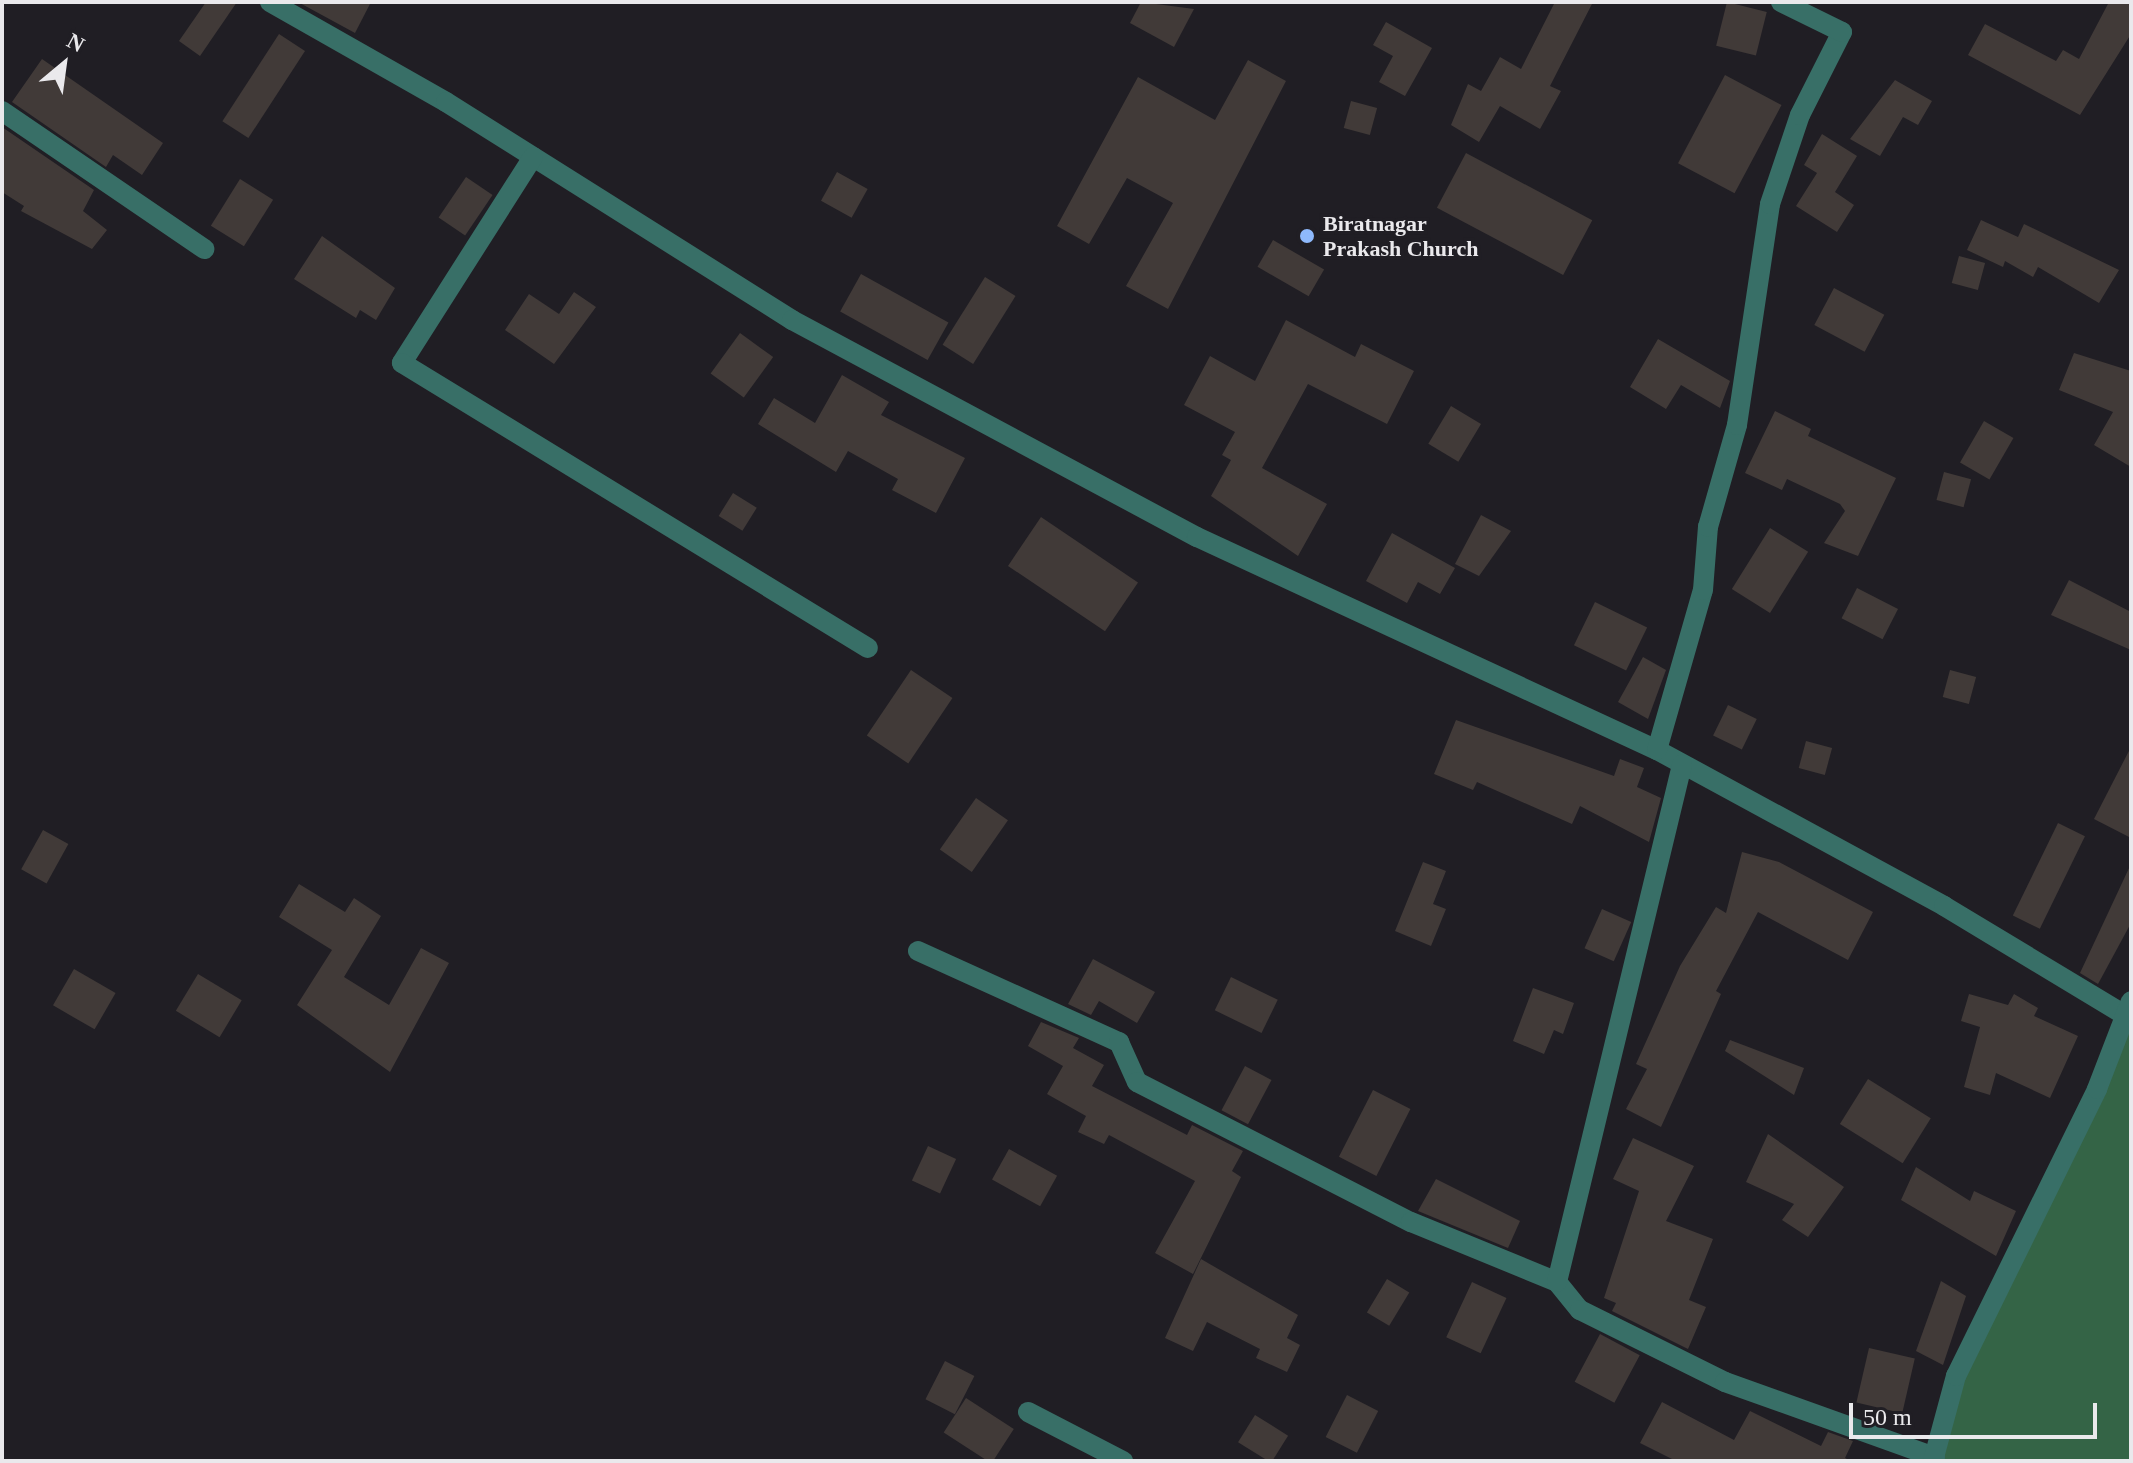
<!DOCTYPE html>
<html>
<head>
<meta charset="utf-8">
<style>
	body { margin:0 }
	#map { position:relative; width:2133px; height:1463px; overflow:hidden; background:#201e24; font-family:Georgia,serif }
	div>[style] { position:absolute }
	.forest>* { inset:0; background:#346446 }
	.building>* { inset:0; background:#413a38; transform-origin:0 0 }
	.minor>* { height:20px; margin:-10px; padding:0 10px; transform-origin:10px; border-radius:10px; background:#386f67 }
	.dots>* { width:22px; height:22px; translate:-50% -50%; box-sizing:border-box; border:4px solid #201e24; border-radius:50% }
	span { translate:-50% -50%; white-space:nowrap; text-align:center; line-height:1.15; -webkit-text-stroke:7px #201e24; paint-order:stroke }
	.poi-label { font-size:22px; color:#eae9ec; font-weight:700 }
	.left { translate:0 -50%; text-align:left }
	.frame { position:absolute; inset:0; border:4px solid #eae9ec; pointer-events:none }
	.north { position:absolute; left:24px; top:24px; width:80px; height:80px; -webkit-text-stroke:6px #201e24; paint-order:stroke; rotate:29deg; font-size:22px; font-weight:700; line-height:32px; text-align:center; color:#eae9ec }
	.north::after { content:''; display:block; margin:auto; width:28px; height:36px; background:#eae9ec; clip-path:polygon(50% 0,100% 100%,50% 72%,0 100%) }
	.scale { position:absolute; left:1849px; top:1403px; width:248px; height:36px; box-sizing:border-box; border:4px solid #eae9ec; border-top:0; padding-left:10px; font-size:24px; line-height:28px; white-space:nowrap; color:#eae9ec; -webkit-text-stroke:6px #201e24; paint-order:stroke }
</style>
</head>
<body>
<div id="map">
	<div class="forest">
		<div style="clip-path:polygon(2131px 1019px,2131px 1461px,1933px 1461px,1956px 1376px)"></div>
	</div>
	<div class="building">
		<div style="clip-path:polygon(206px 2px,237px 2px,200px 56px,179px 41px)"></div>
		<div style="clip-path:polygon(298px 2px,371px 2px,355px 33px)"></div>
		<div style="clip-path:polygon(1141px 2px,1194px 9px,1174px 47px,1130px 23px)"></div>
		<div style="clip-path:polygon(1555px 2px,1593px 2px,1550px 86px,1561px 91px,1540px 129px,1500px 106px,1479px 142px,1451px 125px,1468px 84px,1481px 91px,1500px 57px,1521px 69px)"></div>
		<div style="left:1727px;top:2px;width:41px;height:45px;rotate:14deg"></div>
		<div style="clip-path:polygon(2109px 2px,2131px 2px,2131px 34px,2080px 115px,1968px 55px,1985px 24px,2056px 61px,2063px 50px,2079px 59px)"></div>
		<div style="clip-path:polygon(1386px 22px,1432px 48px,1405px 96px,1379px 82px,1393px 56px,1373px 45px)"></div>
		<div style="left:279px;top:34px;width:31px;height:104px;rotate:33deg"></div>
		<div style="clip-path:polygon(42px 59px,163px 143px,142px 175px,113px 155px,106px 167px,12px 102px)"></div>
		<div style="clip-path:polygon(1248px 60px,1286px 81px,1168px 309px,1126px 286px,1173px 203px,1127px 178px,1089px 244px,1057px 226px,1138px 77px,1215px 120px)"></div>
		<div style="left:1725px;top:75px;width:64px;height:100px;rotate:28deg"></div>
		<div style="clip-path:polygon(1895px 80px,1932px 101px,1918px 125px,1903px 117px,1880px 156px,1850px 139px)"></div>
		<div style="left:1351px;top:101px;width:27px;height:28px;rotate:15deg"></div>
		<div style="clip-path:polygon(2px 127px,94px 190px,83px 211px,107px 230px,92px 249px,21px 211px,24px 206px,2px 192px)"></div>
		<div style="clip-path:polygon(1822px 134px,1857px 156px,1835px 192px,1854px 205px,1837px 232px,1796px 206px,1817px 173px,1804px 165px)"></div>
		<div style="left:1466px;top:153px;width:143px;height:62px;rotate:28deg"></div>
		<div style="left:837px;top:172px;width:35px;height:33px;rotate:29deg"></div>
		<div style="left:466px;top:177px;width:32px;height:49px;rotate:34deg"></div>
		<div style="left:240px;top:179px;width:39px;height:55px;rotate:32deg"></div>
		<div style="clip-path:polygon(1981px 220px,2018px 237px,2024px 224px,2119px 270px,2099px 303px,2038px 267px,2033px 277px,2005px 261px,2003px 267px,1967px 250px)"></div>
		<div style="clip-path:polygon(322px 236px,395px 288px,376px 320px,360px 310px,356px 318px,294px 279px)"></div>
		<div style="left:1273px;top:240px;width:59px;height:31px;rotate:30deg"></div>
		<div style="left:1959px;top:256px;width:27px;height:28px;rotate:15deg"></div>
		<div style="left:861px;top:274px;width:100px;height:43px;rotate:29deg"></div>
		<div style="left:985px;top:277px;width:36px;height:80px;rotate:32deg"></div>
		<div style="left:1834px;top:288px;width:57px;height:42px;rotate:28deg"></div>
		<div style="clip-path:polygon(574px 292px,596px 307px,554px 364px,505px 330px,529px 294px,559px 314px)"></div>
		<div style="clip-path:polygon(1286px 320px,1355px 357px,1361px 344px,1414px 371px,1387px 424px,1308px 384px,1262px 468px,1327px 504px,1298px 556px,1211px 496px,1231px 460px,1222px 455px,1235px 432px,1184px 405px,1210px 356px,1255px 381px)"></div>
		<div style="left:740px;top:333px;width:41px;height:50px;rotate:36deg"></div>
		<div style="clip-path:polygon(1658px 339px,1730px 381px,1720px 408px,1681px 385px,1666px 409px,1630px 387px)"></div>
		<div style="clip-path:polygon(2074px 353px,2131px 371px,2131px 467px,2094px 445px,2113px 412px,2059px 390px)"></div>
		<div style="clip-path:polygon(842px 375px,889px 402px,881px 415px,965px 458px,936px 513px,892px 490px,898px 479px,848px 451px,836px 472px,758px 424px,774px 398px,815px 423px)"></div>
		<div style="left:1451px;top:406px;width:35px;height:44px;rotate:31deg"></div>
		<div style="clip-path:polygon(1775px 411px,1811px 429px,1808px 436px,1896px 478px,1858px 556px,1824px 543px,1845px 511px,1840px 504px,1787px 479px,1782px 490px,1745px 473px)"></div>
		<div style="left:1984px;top:421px;width:34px;height:48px;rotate:30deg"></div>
		<div style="left:1944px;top:472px;width:28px;height:29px;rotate:15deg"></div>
		<div style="left:733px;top:493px;width:28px;height:27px;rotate:32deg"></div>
		<div style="clip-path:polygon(1481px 515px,1511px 531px,1479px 576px,1455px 564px)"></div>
		<div style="left:1041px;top:517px;width:117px;height:59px;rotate:34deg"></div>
		<div style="left:1770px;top:528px;width:45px;height:72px;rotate:32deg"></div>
		<div style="clip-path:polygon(1392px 533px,1455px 568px,1440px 594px,1418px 582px,1407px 603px,1366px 581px)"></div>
		<div style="clip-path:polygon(2069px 580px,2131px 612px,2131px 650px,2051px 615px)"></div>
		<div style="left:1857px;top:588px;width:46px;height:34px;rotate:27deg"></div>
		<div style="left:1595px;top:602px;width:58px;height:48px;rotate:26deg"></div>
		<div style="clip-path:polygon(1643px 657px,1666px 670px,1648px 719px,1618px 702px)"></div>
		<div style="left:911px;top:670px;width:50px;height:79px;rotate:34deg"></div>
		<div style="left:1950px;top:670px;width:27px;height:28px;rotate:15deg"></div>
		<div style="left:1728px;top:705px;width:32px;height:34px;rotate:26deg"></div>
		<div style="clip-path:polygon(1456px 720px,1614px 776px,1620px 759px,1644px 768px,1637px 787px,1661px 798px,1649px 842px,1580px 806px,1572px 824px,1477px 782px,1473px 790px,1434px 774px)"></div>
		<div style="left:1806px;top:741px;width:27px;height:28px;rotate:15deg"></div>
		<div style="clip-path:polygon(2131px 747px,2131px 838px,2094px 819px)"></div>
		<div style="left:976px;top:798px;width:39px;height:63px;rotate:35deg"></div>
		<div style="left:2058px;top:823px;width:30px;height:103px;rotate:26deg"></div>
		<div style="left:43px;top:830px;width:29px;height:45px;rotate:29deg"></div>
		<div style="clip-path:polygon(1742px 852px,1779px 862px,1873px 912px,1848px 960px,1758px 912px,1716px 991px,1721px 994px,1661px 1127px,1626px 1109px,1647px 1069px,1636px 1064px,1680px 966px,1716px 907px,1726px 913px)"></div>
		<div style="clip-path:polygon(1423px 862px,1446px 871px,1433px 904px,1446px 909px,1431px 946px,1395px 931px)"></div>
		<div style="clip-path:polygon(2130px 866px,2131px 923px,2098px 984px,2080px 973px)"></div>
		<div style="clip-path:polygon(299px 884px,345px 912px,354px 898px,381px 916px,344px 977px,389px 1005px,421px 948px,449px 963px,390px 1072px,297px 1005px,332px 950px,279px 917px)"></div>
		<div style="left:1602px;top:909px;width:32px;height:43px;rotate:24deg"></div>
		<div style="clip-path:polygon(1093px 959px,1155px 992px,1137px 1023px,1099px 1001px,1091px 1015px,1068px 1004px)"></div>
		<div style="left:74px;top:969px;width:48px;height:42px;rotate:30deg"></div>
		<div style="left:198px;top:974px;width:51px;height:43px;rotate:31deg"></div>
		<div style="left:1231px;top:977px;width:52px;height:37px;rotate:26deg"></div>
		<div style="clip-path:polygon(1533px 988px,1574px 1003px,1563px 1034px,1554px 1030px,1544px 1054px,1513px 1041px)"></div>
		<div style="clip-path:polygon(1969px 994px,2008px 1005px,2014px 994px,2038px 1008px,2034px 1016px,2078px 1036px,2050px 1098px,1996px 1073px,1990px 1095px,1964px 1087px,1980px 1027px,1961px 1021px)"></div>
		<div style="clip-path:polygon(1041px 1022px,1079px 1038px,1073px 1048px,1104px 1065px,1092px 1086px,1187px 1135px,1192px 1125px,1243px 1151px,1232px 1171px,1241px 1177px,1193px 1274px,1155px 1253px,1195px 1181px,1109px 1135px,1104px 1144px,1078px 1132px,1086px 1116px,1047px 1094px,1063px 1066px,1028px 1046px)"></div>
		<div style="clip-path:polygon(1730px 1040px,1804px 1068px,1794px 1095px,1725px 1051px)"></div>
		<div style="left:1245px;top:1066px;width:30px;height:50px;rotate:28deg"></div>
		<div style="left:1868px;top:1079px;width:74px;height:53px;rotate:32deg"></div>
		<div style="left:1373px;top:1090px;width:42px;height:75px;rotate:27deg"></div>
		<div style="clip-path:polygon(1768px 1134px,1844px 1187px,1808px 1237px,1782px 1220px,1794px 1204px,1746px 1182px)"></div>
		<div style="clip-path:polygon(1633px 1138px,1694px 1166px,1666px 1221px,1713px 1239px,1689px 1300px,1706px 1307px,1688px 1349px,1612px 1311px,1616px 1303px,1604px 1298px,1639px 1191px,1613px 1179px)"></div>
		<div style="left:928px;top:1146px;width:31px;height:38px;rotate:25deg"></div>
		<div style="left:1009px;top:1149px;width:55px;height:35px;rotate:29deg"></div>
		<div style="clip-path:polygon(1916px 1167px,1970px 1201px,1974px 1191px,2016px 1211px,1996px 1256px,1901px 1200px)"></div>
		<div style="clip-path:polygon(1436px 1179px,1520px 1221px,1508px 1248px,1418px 1211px)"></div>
		<div style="clip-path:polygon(1201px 1259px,1298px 1315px,1287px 1338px,1300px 1345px,1287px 1372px,1256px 1358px,1260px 1349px,1207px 1322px,1193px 1351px,1165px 1338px)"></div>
		<div style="left:1387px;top:1279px;width:26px;height:39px;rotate:31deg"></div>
		<div style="clip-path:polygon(1941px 1281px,1966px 1296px,1943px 1365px,1916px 1351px)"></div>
		<div style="left:1472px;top:1282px;width:38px;height:61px;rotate:25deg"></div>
		<div style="left:1600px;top:1334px;width:45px;height:54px;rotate:28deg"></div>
		<div style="left:1869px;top:1348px;width:47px;height:56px;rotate:13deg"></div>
		<div style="left:945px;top:1361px;width:33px;height:43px;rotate:27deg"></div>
		<div style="left:1347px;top:1395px;width:35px;height:47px;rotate:27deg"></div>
		<div style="left:966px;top:1398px;width:57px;height:41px;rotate:33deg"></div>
		<div style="clip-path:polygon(1662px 1402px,1734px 1440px,1750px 1411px,1821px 1446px,1828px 1432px,1853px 1441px,1845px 1458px,1851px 1461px,1676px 1461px,1640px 1443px)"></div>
		<div style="left:1255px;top:1415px;width:39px;height:32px;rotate:32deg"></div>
	</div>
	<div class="minor">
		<div style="left:270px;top:2px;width:202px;rotate:29.6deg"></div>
		<div style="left:446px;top:102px;width:409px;rotate:32.2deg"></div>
		<div style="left:792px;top:320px;width:459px;rotate:28.2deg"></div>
		<div style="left:1197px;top:537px;width:507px;rotate:24.85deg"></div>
		<div style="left:1657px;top:750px;width:327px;rotate:28.5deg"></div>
		<div style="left:1944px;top:906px;width:218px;rotate:31.1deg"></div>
		<div style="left:2px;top:111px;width:245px;rotate:34.3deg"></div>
		<div style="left:533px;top:157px;width:244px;rotate:122.5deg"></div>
		<div style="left:402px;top:363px;width:546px;rotate:31.45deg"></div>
		<div style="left:1657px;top:750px;width:166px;rotate:-74deg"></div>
		<div style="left:1703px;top:590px;width:63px;rotate:-85.5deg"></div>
		<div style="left:1708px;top:527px;width:106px;rotate:-74.1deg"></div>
		<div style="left:1737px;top:425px;width:223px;rotate:-81.5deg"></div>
		<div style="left:1770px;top:204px;width:94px;rotate:-71.4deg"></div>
		<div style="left:1800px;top:115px;width:93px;rotate:-63.2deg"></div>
		<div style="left:1842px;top:32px;width:68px;rotate:-153.8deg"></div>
		<div style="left:918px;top:951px;width:221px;rotate:24.4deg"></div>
		<div style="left:1119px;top:1042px;width:44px;rotate:65.8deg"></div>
		<div style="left:1137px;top:1082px;width:308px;rotate:27.1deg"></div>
		<div style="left:1411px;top:1222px;width:158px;rotate:22.3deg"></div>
		<div style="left:1557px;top:1282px;width:36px;rotate:51deg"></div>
		<div style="left:1580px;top:1310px;width:162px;rotate:26.4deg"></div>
		<div style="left:1725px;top:1382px;width:223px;rotate:19.7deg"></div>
		<div style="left:1557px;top:1282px;width:532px;rotate:-76.41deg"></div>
		<div style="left:1028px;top:1412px;width:107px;rotate:27.3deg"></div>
		<div style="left:1933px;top:1461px;width:88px;rotate:-74.9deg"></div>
		<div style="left:1956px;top:1376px;width:320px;rotate:-63.8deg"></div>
		<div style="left:2097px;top:1089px;width:94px;rotate:-68.9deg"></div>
	</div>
	<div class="dots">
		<div style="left:1307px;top:236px;background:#8eb9fc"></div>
	</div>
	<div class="poi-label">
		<span class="left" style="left:1323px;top:236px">Biratnagar<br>Prakash Church</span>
	</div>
	<div class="frame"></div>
	<div class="north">N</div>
	<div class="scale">50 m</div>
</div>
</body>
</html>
